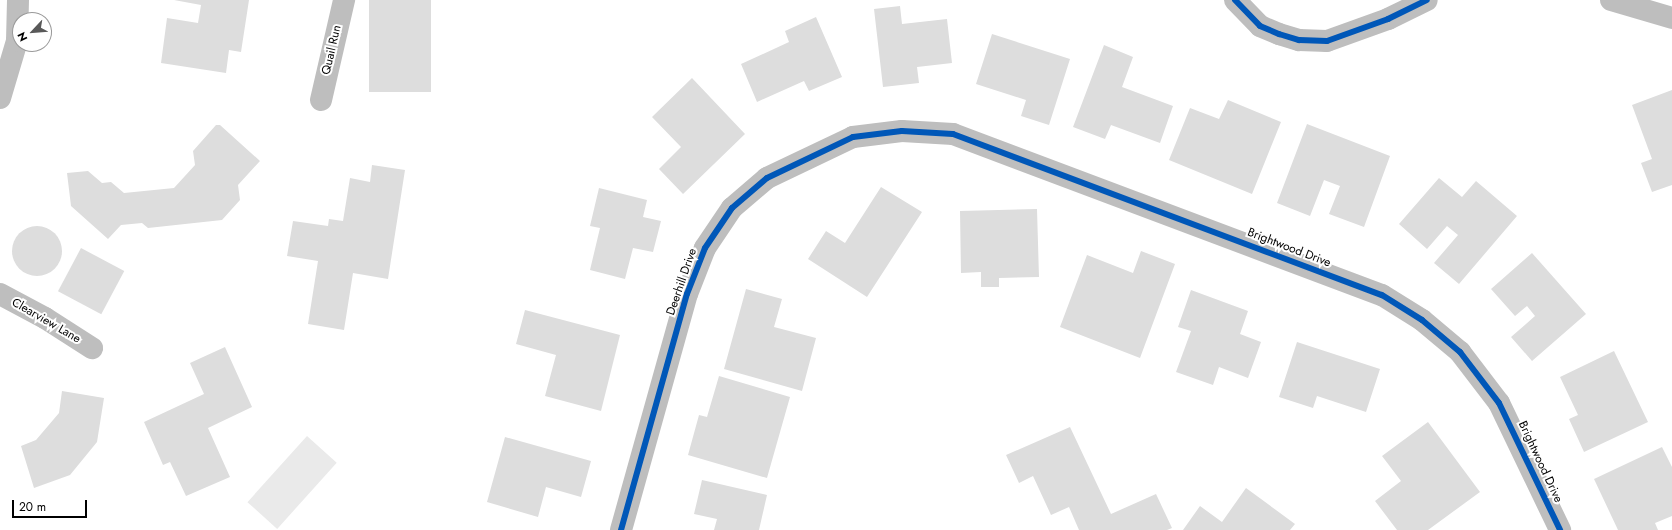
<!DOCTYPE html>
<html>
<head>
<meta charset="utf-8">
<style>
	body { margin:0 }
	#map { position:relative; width:1672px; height:530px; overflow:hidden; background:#fff; font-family:Jost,sans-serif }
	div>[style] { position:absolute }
	.green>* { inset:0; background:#eaeaea; transform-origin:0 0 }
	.building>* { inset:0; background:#ddd; transform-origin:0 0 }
	.round { border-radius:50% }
	.minor>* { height:22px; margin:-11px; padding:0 11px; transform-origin:11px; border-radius:11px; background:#bebebe }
	.cycleway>* { height:6px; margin:-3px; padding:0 3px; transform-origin:3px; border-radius:3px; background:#0057b8 }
	span { translate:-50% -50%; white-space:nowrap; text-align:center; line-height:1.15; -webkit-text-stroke:4px #fff; paint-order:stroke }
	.street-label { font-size:12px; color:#000 }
	.north { position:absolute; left:12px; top:12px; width:40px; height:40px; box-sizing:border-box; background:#fff; border:1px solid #999; border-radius:50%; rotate:244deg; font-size:11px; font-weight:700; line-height:16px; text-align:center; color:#000 }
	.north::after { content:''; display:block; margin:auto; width:14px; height:18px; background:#595959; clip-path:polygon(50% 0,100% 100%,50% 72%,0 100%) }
	.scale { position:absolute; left:12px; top:500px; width:75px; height:18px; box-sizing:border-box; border:2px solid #000; border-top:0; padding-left:5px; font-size:12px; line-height:14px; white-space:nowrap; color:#000; -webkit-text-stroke:3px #fff; paint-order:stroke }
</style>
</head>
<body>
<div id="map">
	<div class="green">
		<div style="left:307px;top:436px;width:40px;height:89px;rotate:42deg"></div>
	</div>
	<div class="building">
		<div style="clip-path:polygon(174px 0,249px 0,241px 52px,229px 50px,226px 73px,161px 63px,167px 18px,198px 23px,201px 5px)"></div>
		<div style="left:369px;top:0;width:62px;height:92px"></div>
		<div style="clip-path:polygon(900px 6px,902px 24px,947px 19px,952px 63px,917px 67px,919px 83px,883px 87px,874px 9px)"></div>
		<div style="clip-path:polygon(816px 17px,842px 77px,809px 91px,804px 81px,757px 102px,741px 64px,789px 42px,785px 31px)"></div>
		<div style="clip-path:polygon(992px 34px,1070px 59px,1049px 125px,1021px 116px,1026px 100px,976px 84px)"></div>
		<div style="clip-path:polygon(1104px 45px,1133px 57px,1122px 87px,1173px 106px,1160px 143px,1111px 125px,1105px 139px,1073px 127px)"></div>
		<div style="clip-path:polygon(692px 78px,745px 134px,683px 194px,659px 169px,681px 147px,652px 117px)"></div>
		<div style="clip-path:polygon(1672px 90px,1672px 185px,1652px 192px,1641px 163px,1652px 159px,1632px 105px)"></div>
		<div style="clip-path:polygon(1228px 100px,1281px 122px,1252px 194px,1169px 160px,1190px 108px,1219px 119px)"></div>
		<div style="clip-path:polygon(1307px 124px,1390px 156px,1364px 227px,1329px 214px,1340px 186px,1324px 180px,1310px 216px,1277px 203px)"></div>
		<div style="clip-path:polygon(216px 125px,220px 125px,260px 161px,238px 185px,240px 200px,222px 220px,148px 228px,142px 223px,121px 225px,108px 239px,71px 206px,67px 173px,88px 171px,102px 183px,111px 182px,124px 193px,174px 188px,195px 165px,193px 151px)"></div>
		<div style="clip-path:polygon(372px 165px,405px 170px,388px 279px,353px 273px,344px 330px,308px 324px,318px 261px,287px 256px,293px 221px,328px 226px,329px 219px,343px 221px,350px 178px,370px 182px)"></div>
		<div style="clip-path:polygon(1439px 178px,1462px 197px,1476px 181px,1517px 216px,1459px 284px,1434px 263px,1458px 235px,1447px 226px,1427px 249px,1399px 224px)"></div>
		<div style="clip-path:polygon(881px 187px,922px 212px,867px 297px,808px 259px,826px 231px,845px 243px)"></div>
		<div style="clip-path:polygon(599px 188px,647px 200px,643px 217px,661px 221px,653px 252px,633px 248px,625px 279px,590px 270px,600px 228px,590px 226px)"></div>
		<div style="clip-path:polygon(1037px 209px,1039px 277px,999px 278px,999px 287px,981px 287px,981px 272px,961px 273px,960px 211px)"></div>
		<div class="round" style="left:12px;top:226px;width:50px;height:50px"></div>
		<div style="left:81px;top:248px;width:49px;height:49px;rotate:28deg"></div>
		<div style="clip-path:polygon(1141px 251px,1175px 264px,1140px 358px,1060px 327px,1087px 255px,1133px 273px)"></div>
		<div style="clip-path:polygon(1532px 253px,1586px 314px,1532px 361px,1511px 337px,1535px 316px,1527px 306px,1515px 316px,1491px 289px)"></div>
		<div style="clip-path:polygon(746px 289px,782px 299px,774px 327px,816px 338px,802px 391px,724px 369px)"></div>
		<div style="clip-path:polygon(1191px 290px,1248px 311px,1240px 334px,1261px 342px,1248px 378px,1219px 367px,1213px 385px,1176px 372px,1191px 331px,1178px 327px)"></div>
		<div style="clip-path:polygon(525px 310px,620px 335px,601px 411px,545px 396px,556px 355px,516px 344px)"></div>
		<div style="clip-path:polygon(1297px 342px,1380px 369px,1366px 412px,1317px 396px,1313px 408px,1279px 397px)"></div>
		<div style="clip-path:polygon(225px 347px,252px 407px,208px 428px,230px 477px,186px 496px,170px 462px,163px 465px,144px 422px,204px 394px,190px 363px)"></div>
		<div style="clip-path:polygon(1614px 351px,1648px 422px,1584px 452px,1569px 419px,1578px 415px,1560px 377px)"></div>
		<div style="clip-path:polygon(719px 376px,790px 397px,767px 478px,688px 455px,699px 415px,707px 417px)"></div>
		<div style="clip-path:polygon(62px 391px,104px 398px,97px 442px,70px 475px,34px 488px,21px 446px,36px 440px,59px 413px)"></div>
		<div style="clip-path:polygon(1428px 422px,1480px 492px,1428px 530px,1397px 530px,1375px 501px,1401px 481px,1382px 456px)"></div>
		<div style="clip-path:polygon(1070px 427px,1111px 514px,1156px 494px,1172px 528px,1167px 530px,1079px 530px,1069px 507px,1051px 515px,1033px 476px,1019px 483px,1006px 455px)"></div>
		<div style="clip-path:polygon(505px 437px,591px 461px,581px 497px,546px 487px,538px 517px,487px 502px)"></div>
		<div style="clip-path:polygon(1662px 447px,1672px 467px,1672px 516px,1655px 523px,1658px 530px,1618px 530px,1594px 479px)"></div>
		<div style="clip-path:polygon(702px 480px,767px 495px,759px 530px,714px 530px,717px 519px,694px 514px)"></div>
		<div style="clip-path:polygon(1246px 488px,1295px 524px,1290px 530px,1183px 530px,1200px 506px,1222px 522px)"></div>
	</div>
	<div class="minor">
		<div style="left:1235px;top:0;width:36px;rotate:46deg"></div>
		<div style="left:1260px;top:26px;width:21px;rotate:23deg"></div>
		<div style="left:1279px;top:34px;width:21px;rotate:17deg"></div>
		<div style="left:1299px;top:40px;width:28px;rotate:2deg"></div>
		<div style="left:1327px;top:41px;width:65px;rotate:-19.8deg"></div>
		<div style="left:1388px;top:19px;width:43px;rotate:-26deg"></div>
		<div style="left:1611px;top:0;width:64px;rotate:16.4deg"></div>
		<div style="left:0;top:98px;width:59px;rotate:-73.4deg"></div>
		<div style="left:17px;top:41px;width:41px;rotate:-88.6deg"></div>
		<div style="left:321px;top:100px;width:103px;rotate:-77deg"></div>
		<div style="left:0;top:294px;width:51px;rotate:28.1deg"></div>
		<div style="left:45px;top:318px;width:56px;rotate:32.6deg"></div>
		<div style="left:621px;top:530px;width:245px;rotate:-74.4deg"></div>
		<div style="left:687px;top:294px;width:49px;rotate:-68.6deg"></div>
		<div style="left:705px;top:248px;width:48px;rotate:-56deg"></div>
		<div style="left:732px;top:208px;width:46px;rotate:-40.6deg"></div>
		<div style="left:767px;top:178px;width:95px;rotate:-25.5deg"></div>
		<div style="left:853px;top:137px;width:49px;rotate:-7deg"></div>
		<div style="left:902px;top:131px;width:51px;rotate:3.4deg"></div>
		<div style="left:953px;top:134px;width:458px;rotate:20.6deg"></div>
		<div style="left:1382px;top:295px;width:47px;rotate:32deg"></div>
		<div style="left:1422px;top:320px;width:50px;rotate:40.1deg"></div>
		<div style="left:1460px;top:352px;width:64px;rotate:52.6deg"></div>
		<div style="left:1499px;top:403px;width:141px;rotate:64.3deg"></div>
	</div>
	<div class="cycleway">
		<div style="left:1235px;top:0;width:36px;rotate:46deg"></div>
		<div style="left:1260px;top:26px;width:21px;rotate:23deg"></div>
		<div style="left:1279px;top:34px;width:21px;rotate:17deg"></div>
		<div style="left:1299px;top:40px;width:28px;rotate:2deg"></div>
		<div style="left:1327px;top:41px;width:65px;rotate:-19.8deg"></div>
		<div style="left:1388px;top:19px;width:43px;rotate:-26deg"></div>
		<div style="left:621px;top:530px;width:245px;rotate:-74.4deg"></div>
		<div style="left:687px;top:294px;width:49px;rotate:-68.6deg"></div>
		<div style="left:705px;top:248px;width:48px;rotate:-56deg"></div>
		<div style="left:732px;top:208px;width:46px;rotate:-40.6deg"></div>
		<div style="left:767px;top:178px;width:95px;rotate:-25.5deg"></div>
		<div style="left:853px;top:137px;width:49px;rotate:-7deg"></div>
		<div style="left:902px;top:131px;width:51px;rotate:3.4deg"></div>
		<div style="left:953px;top:134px;width:458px;rotate:20.6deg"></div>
		<div style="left:1382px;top:295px;width:47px;rotate:32deg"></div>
		<div style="left:1422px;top:320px;width:50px;rotate:40.1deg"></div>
		<div style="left:1460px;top:352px;width:64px;rotate:52.6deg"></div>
		<div style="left:1499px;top:403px;width:141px;rotate:64.3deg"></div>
	</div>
	<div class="street-label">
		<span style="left:332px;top:50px;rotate:-77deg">Quail Run</span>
		<span style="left:1289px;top:248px;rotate:21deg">Brightwood Drive</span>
		<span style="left:682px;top:282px;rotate:-71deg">Deerhill Drive</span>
		<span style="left:46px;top:321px;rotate:30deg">Clearview Lane</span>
		<span style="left:1540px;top:462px;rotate:65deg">Brightwood Drive</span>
	</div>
	<div class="north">N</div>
	<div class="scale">20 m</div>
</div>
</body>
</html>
